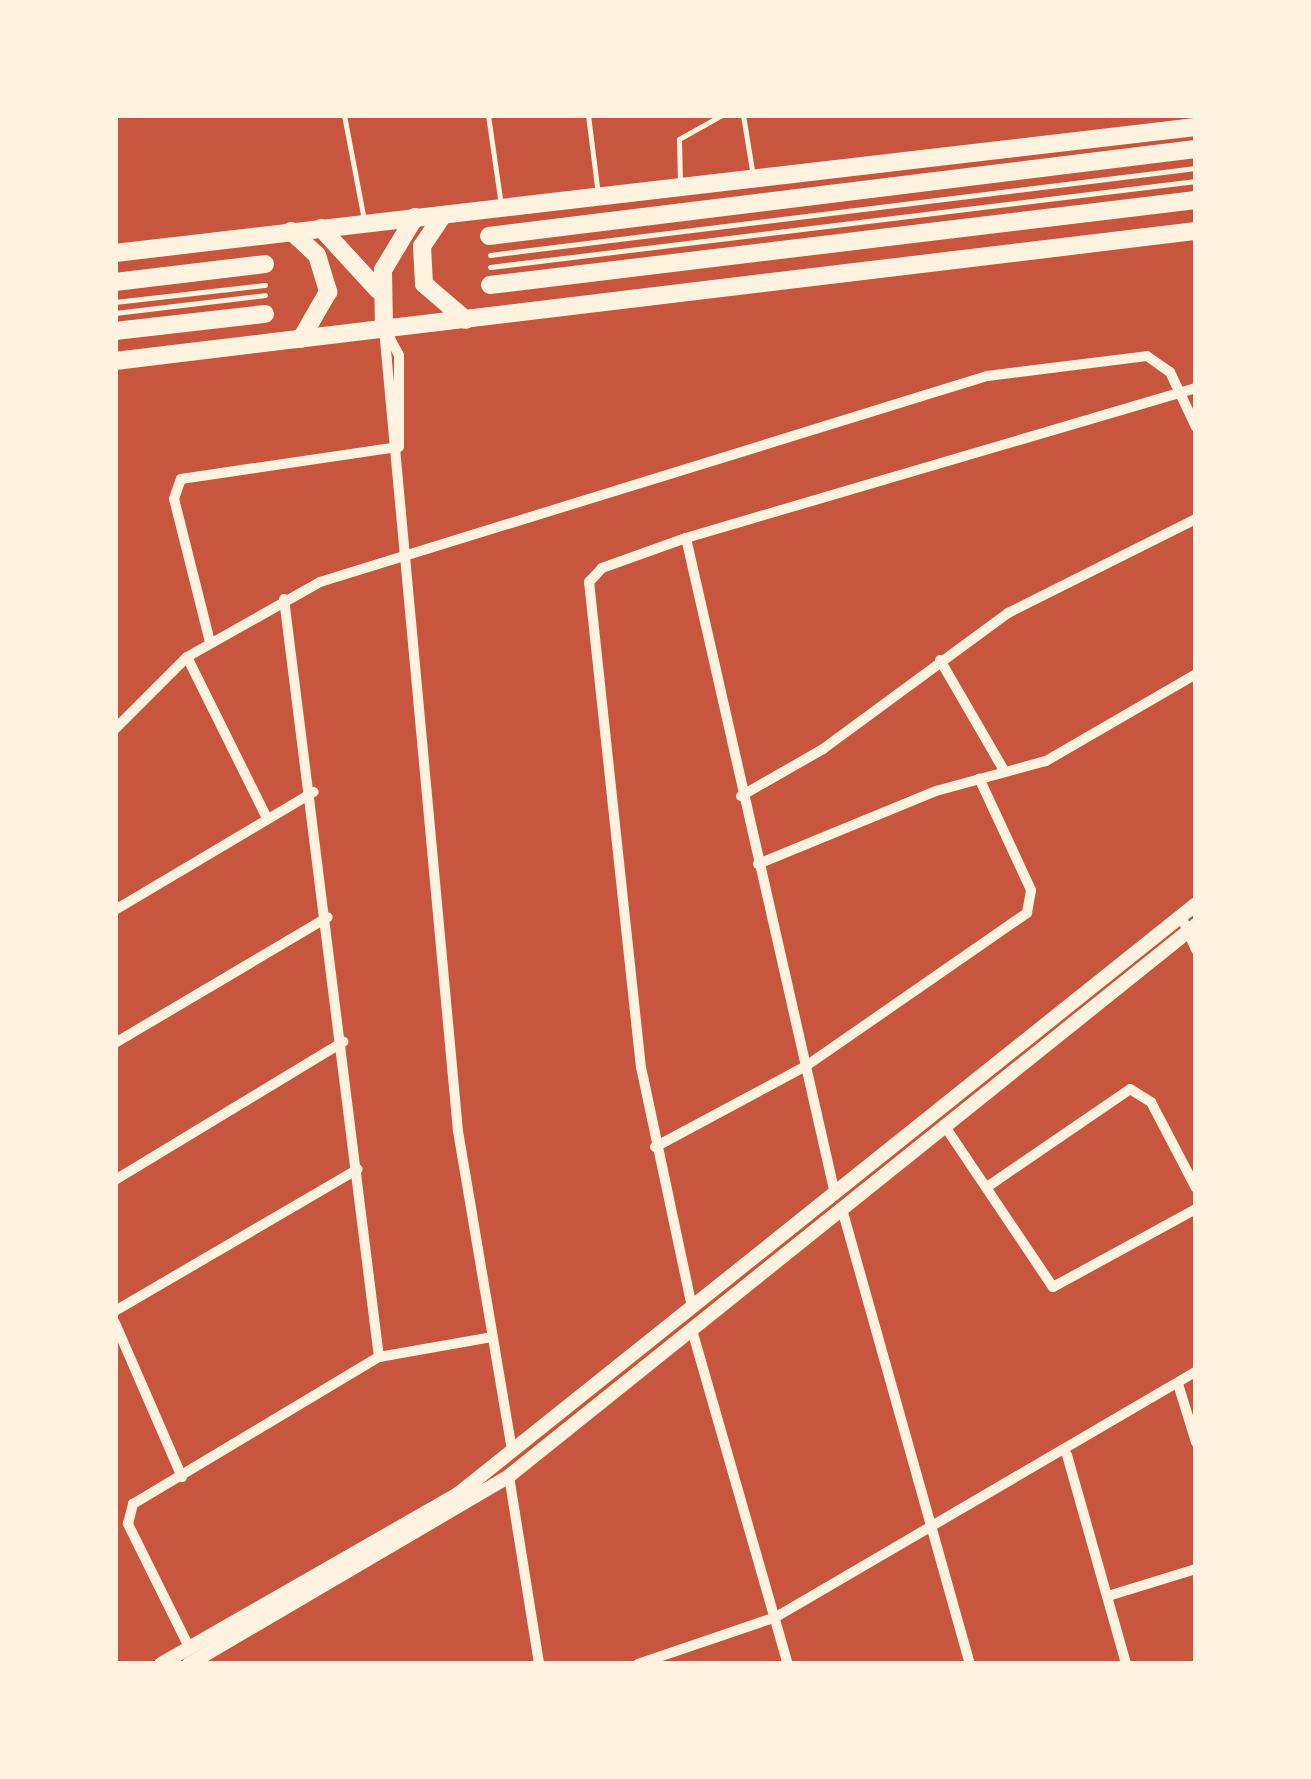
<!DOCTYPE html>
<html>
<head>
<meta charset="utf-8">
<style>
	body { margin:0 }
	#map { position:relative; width:1311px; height:1779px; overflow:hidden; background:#c8553d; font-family:"Times New Roman",serif }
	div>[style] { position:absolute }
	.service>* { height:5px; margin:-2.5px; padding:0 2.5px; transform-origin:2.5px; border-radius:2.5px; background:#fff3e0 }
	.minor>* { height:10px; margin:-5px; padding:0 5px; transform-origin:5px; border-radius:5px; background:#fff3e0 }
	.secondary>* { height:14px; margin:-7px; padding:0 7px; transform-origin:7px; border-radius:7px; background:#fff3e0 }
	.trunk>* { height:18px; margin:-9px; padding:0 9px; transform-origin:9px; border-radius:9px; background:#fff3e0 }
	span { translate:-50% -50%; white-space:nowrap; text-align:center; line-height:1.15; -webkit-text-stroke:10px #fff3e0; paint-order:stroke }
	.frame { position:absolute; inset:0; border:118px solid #fff3e0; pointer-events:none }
</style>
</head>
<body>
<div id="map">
	<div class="service">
		<div style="left:344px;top:115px;width:107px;rotate:79.2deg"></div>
		<div style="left:488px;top:115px;width:91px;rotate:81.8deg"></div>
		<div style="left:588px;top:115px;width:80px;rotate:82.8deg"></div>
		<div style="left:743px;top:115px;width:62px;rotate:80.7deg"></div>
		<div style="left:680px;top:183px;width:44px;rotate:-91.3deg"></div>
		<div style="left:679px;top:139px;width:49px;rotate:-29.2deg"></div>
		<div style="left:490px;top:255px;width:711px;rotate:-7.03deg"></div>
		<div style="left:490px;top:267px;width:711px;rotate:-6.95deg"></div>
		<div style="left:115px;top:302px;width:151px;rotate:-6.5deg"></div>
		<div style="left:115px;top:313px;width:151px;rotate:-6.8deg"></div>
	</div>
	<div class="minor">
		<div style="left:384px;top:329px;width:805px;rotate:84.73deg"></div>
		<div style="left:458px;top:1131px;width:324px;rotate:80.4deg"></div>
		<div style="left:385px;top:329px;width:30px;rotate:62deg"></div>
		<div style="left:399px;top:355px;width:92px;rotate:90deg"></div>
		<div style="left:686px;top:538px;width:673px;rotate:77.2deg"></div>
		<div style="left:284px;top:599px;width:764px;rotate:82.86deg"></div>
		<div style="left:210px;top:642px;width:147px;rotate:-104.1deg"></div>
		<div style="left:174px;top:499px;width:21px;rotate:-71deg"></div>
		<div style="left:181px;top:479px;width:220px;rotate:-8.4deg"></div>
		<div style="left:187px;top:657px;width:180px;rotate:63.6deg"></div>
		<div style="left:940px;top:660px;width:129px;rotate:59.9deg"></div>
		<div style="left:115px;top:729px;width:102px;rotate:-45deg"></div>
		<div style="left:187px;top:657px;width:153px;rotate:-29.4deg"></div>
		<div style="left:320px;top:582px;width:698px;rotate:-17.16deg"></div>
		<div style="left:987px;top:376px;width:161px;rotate:-7.1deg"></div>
		<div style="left:1147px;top:356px;width:28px;rotate:35deg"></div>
		<div style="left:1170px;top:372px;width:61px;rotate:64.7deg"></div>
		<div style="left:741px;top:796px;width:95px;rotate:-29.8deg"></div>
		<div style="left:823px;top:749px;width:230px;rotate:-36.3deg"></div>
		<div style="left:1008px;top:613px;width:210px;rotate:-26.6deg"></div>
		<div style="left:758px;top:864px;width:192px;rotate:-22.3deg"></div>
		<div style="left:936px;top:791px;width:114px;rotate:-15.3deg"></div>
		<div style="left:1046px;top:761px;width:173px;rotate:-30.1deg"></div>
		<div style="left:115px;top:910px;width:231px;rotate:-30.7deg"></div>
		<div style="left:1181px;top:916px;width:37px;rotate:66deg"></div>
		<div style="left:115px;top:1043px;width:247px;rotate:-30.6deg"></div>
		<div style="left:944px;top:1125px;width:195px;rotate:56.1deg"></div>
		<div style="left:1053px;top:1287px;width:163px;rotate:-28.6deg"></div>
		<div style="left:655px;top:1147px;width:171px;rotate:-28.2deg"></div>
		<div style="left:806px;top:1066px;width:269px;rotate:-34.7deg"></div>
		<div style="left:1027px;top:913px;width:23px;rotate:-80deg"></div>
		<div style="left:1031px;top:890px;width:123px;rotate:-114.9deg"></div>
		<div style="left:115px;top:1180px;width:267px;rotate:-31.2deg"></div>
		<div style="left:987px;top:1187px;width:173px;rotate:-34.4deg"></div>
		<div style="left:1130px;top:1089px;width:25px;rotate:32deg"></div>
		<div style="left:1151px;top:1102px;width:97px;rotate:62.4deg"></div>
		<div style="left:842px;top:1209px;width:473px;rotate:74.3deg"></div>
		<div style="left:692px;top:1307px;width:244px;rotate:-102deg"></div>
		<div style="left:641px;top:1068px;width:489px;rotate:-96.1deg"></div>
		<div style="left:589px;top:582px;width:19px;rotate:-47deg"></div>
		<div style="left:602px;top:568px;width:89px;rotate:-19.7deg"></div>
		<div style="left:686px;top:538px;width:532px;rotate:-16.39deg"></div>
		<div style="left:115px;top:1311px;width:281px;rotate:-30.3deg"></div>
		<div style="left:115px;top:1323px;width:168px;rotate:66.5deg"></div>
		<div style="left:692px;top:1330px;width:348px;rotate:74deg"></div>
		<div style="left:1178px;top:1384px;width:61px;rotate:72.8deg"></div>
		<div style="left:1067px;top:1455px;width:217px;rotate:74.2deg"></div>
		<div style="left:509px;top:1476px;width:190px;rotate:80.9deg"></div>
		<div style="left:1108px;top:1596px;width:92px;rotate:-17.1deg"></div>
		<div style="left:190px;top:1649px;width:140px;rotate:-116.4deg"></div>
		<div style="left:128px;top:1524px;width:21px;rotate:-76deg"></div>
		<div style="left:133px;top:1504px;width:287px;rotate:-30.9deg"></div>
		<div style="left:379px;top:1357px;width:110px;rotate:-10deg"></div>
		<div style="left:638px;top:1664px;width:146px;rotate:-18.8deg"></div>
		<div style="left:776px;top:1617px;width:486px;rotate:-30.3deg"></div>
	</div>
	<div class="secondary">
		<div style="left:161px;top:1664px;width:342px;rotate:-29.8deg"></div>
		<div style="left:458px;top:1494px;width:945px;rotate:-38.64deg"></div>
		<div style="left:189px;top:1664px;width:371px;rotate:-30.4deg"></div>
		<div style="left:509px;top:1476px;width:881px;rotate:-38.73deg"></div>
	</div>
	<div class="trunk">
		<div style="left:443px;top:215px;width:37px;rotate:124deg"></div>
		<div style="left:422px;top:246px;width:38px;rotate:87deg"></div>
		<div style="left:424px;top:284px;width:55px;rotate:40.6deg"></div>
		<div style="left:321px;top:228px;width:84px;rotate:47.4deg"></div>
		<div style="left:291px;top:231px;width:35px;rotate:43deg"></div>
		<div style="left:317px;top:255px;width:39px;rotate:73deg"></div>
		<div style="left:328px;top:292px;width:54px;rotate:119.9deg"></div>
		<div style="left:489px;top:236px;width:712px;rotate:-7.02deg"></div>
		<div style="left:115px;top:253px;width:1088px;rotate:-6.65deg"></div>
		<div style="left:115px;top:282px;width:151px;rotate:-6.8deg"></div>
		<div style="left:490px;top:285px;width:711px;rotate:-6.87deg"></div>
		<div style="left:384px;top:329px;width:59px;rotate:-91deg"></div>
		<div style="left:383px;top:270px;width:62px;rotate:-58.9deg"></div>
		<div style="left:115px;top:331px;width:151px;rotate:-6.5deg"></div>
		<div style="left:115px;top:361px;width:1089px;rotate:-6.86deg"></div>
	</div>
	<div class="frame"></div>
</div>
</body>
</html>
